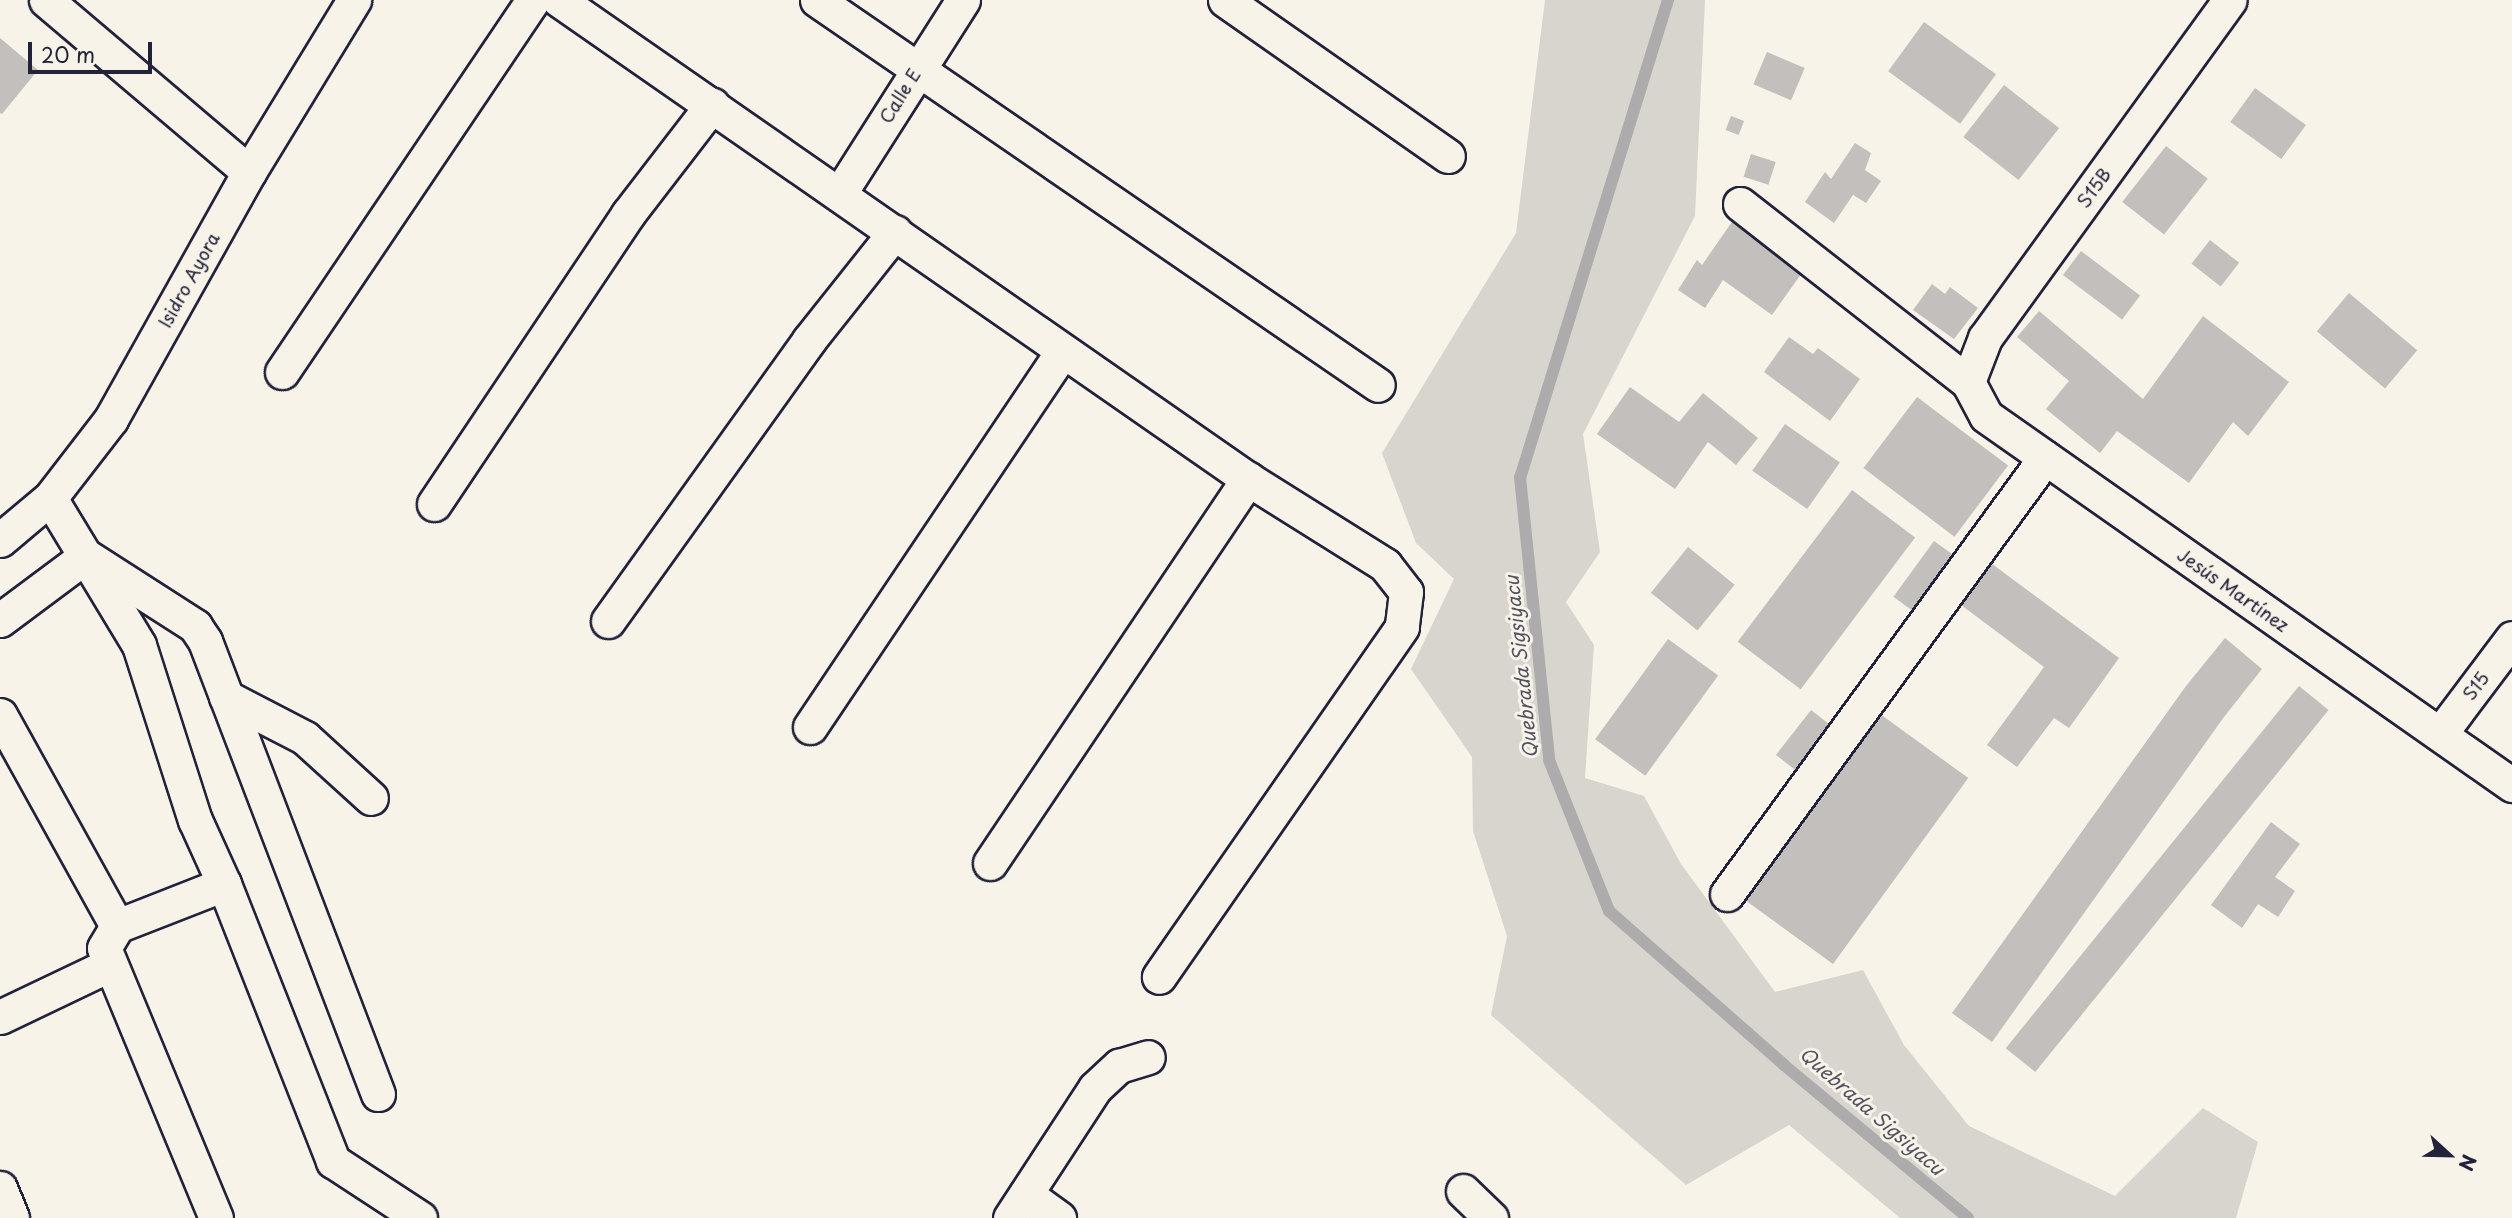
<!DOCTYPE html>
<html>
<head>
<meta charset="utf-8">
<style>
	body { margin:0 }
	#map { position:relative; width:2512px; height:1218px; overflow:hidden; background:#f7f3e8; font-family:"Playpen Sans",sans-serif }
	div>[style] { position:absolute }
	.green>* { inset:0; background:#d8d5cf }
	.stream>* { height:12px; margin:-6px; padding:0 6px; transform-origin:6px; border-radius:6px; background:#aeabad }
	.building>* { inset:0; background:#c2bfbd; transform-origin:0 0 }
	.roads { filter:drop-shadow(2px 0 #22223b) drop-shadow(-2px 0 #22223b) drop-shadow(0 2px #22223b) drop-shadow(0 -2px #22223b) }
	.minor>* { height:33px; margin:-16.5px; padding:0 16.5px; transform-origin:16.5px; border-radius:16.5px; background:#f7f3e8 }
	span { translate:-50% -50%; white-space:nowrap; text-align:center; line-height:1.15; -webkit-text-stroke:6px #f7f3e8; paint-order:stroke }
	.street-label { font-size:18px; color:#22223b }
	.water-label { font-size:19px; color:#535263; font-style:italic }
	.north { position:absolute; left:2414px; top:1120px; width:70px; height:70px; -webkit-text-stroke:5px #f7f3e8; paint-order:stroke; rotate:112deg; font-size:19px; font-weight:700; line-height:28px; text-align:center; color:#22223b }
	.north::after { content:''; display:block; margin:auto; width:24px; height:32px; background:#22223b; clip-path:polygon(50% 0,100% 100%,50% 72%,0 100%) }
	.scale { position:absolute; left:28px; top:42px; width:124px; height:32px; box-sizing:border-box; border:4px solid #22223b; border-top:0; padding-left:9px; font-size:21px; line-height:24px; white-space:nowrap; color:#22223b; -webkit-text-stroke:5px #f7f3e8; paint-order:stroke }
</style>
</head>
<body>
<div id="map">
	<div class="green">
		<div style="clip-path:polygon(1545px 0,1705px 0,1695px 216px,1583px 434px,1600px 552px,1566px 602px,1594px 645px,1585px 778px,1644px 796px,1681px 864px,1775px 992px,1863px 970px,1904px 1045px,1969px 1126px,2115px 1196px,2203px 1108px,2258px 1142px,2236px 1218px,1900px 1218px,1789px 1125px,1686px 1185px,1491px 1015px,1507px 936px,1473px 831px,1472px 757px,1411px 669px,1454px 579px,1416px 543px,1382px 453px,1516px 233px)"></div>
	</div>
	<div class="stream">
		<div style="left:1668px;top:0;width:499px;rotate:107.2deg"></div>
		<div style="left:1520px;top:477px;width:284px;rotate:84.1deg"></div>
		<div style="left:1549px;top:760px;width:162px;rotate:68.3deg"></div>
		<div style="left:1609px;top:911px;width:233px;rotate:41.3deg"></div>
		<div style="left:1784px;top:1065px;width:239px;rotate:39.7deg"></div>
	</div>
	<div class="building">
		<div style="left:1924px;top:22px;width:89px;height:61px;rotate:36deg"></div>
		<div style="clip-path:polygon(0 38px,38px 70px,2px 114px,0 113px)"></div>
		<div style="left:1767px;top:52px;width:41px;height:35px;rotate:23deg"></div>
		<div style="left:2004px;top:85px;width:70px;height:66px;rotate:38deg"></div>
		<div style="left:2255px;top:88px;width:63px;height:42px;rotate:36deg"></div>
		<div style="left:1731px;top:116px;width:14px;height:15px;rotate:21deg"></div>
		<div style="clip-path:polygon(1855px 143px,1871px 153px,1865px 170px,1881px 181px,1866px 203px,1853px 195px,1834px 223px,1805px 202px,1825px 172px,1831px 179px)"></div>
		<div style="left:2166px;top:146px;width:53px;height:71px;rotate:38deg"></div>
		<div style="left:1751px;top:154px;width:26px;height:24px;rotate:18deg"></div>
		<div style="clip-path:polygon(1734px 219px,1804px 270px,1772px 315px,1723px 280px,1705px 308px,1678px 290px,1697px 260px,1702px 265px)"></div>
		<div style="left:2210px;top:240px;width:37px;height:30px;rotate:38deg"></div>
		<div style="left:2081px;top:251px;width:74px;height:30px;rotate:37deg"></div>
		<div style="clip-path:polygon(1932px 284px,1945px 294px,1950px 287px,1978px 308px,1954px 339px,1913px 310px)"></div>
		<div style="left:2349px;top:293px;width:89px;height:50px;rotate:40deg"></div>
		<div style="clip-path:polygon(2039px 311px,2143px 399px,2203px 316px,2289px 382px,2248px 436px,2233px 422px,2189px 483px,2117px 431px,2100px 453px,2046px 409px,2069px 381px,2017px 337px)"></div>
		<div style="clip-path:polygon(1789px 337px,1813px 354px,1818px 348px,1860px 379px,1830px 421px,1764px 372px)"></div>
		<div style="clip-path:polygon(1630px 387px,1679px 422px,1703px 393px,1758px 438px,1736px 465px,1708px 442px,1675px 489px,1597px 434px)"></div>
		<div style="left:1917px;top:397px;width:114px;height:89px;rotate:37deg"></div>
		<div style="left:1785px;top:424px;width:67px;height:57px;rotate:35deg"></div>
		<div style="left:1852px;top:490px;width:79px;height:190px;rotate:37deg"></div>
		<div style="left:1934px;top:541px;width:27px;height:69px;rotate:36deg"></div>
		<div style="left:1688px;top:547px;width:60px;height:59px;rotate:39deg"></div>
		<div style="clip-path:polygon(1988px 561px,2119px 658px,2069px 728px,2054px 718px,2017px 767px,1987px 745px,2044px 667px,1957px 602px)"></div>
		<div style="clip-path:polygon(2225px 638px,2262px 669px,2224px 717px,1992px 1042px,1952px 1013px,2186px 686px)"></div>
		<div style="left:1668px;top:639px;width:62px;height:124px;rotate:36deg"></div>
		<div style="left:2299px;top:686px;width:38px;height:466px;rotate:39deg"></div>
		<div style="left:1811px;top:710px;width:29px;height:57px;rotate:38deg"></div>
		<div style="left:1876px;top:711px;width:114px;height:230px;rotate:36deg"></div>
		<div style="clip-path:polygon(2271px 822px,2300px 844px,2275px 877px,2295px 891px,2278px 917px,2258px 904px,2242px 928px,2211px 905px)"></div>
	</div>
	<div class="roads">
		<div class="minor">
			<div style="left:46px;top:0;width:266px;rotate:40.3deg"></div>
			<div style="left:559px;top:0;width:839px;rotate:34.81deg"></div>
			<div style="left:1248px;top:479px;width:162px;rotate:32.1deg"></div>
			<div style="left:1385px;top:565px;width:34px;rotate:52deg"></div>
			<div style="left:1406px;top:592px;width:35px;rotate:97deg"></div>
			<div style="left:1402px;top:627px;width:426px;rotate:124.8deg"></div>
			<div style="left:817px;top:0;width:680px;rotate:34.46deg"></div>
			<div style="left:1225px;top:0;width:272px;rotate:35deg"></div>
			<div style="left:840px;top:193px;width:229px;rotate:-57.5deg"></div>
			<div style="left:1740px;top:204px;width:289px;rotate:38deg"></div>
			<div style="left:1968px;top:382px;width:38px;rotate:62deg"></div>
			<div style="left:1986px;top:416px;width:643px;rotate:35.05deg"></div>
			<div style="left:282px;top:372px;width:449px;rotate:-56deg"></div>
			<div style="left:1968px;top:382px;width:47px;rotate:-68.9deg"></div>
			<div style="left:1985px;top:338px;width:417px;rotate:-54.1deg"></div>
			<div style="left:50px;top:498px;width:172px;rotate:58.8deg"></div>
			<div style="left:139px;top:645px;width:184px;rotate:72.3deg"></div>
			<div style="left:195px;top:820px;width:70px;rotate:65.6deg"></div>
			<div style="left:224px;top:884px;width:298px;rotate:68.5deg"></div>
			<div style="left:333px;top:1161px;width:104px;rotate:33.2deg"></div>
			<div style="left:434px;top:504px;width:349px;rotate:-56.2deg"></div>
			<div style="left:628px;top:214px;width:138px;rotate:-52.4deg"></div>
			<div style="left:0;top:540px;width:65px;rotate:-40deg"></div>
			<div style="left:50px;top:498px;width:100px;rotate:-52.3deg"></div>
			<div style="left:111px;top:419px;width:283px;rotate:-60.8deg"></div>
			<div style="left:249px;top:172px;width:202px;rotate:-58.6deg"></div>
			<div style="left:0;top:620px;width:107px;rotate:-36.7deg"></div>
			<div style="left:86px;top:556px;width:130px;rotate:32.7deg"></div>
			<div style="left:195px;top:626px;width:18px;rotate:56deg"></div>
			<div style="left:205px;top:641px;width:485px;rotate:69.1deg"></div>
			<div style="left:608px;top:621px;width:345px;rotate:-54.4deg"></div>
			<div style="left:809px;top:340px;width:138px;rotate:-51.5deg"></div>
			<div style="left:226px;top:697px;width:89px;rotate:27.4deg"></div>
			<div style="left:305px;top:738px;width:89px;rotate:42.3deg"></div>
			<div style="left:0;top:715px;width:241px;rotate:61deg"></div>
			<div style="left:810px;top:727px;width:453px;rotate:-56.1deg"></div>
			<div style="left:2440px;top:734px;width:120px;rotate:-53.1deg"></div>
			<div style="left:990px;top:863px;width:463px;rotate:-56.1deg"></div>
			<div style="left:1727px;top:894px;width:540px;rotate:-53.89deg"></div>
			<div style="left:0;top:1017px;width:121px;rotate:-25.5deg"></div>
			<div style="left:0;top:1188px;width:32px;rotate:68deg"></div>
			<div style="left:1463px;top:1191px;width:39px;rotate:44deg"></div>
			<div style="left:1026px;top:1194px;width:41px;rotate:36deg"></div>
			<div style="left:216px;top:1218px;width:292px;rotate:-112.5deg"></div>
			<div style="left:104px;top:948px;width:26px;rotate:-59deg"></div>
			<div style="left:117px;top:926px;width:115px;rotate:-21.4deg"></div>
			<div style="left:1010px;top:1218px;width:155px;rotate:-56.8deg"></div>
			<div style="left:1095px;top:1088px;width:33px;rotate:-43deg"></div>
			<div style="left:1119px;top:1066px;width:30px;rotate:-17deg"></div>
		</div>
	</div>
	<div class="street-label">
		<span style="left:900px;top:96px;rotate:-58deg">Calle E</span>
		<span style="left:2094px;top:188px;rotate:-54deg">S15B</span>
		<span style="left:189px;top:280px;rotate:-61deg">Isidro Ayora</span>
		<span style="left:2233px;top:590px;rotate:35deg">Jesús Martínez</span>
		<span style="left:2476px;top:686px;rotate:-53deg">S15</span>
	</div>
	<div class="water-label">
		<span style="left:1521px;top:667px;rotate:-96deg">Quebrada Sigsiyacu</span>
		<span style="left:1872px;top:1111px;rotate:41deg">Quebrada Sigsiyacu</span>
	</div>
	<div class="north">N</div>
	<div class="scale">20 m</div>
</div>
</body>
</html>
